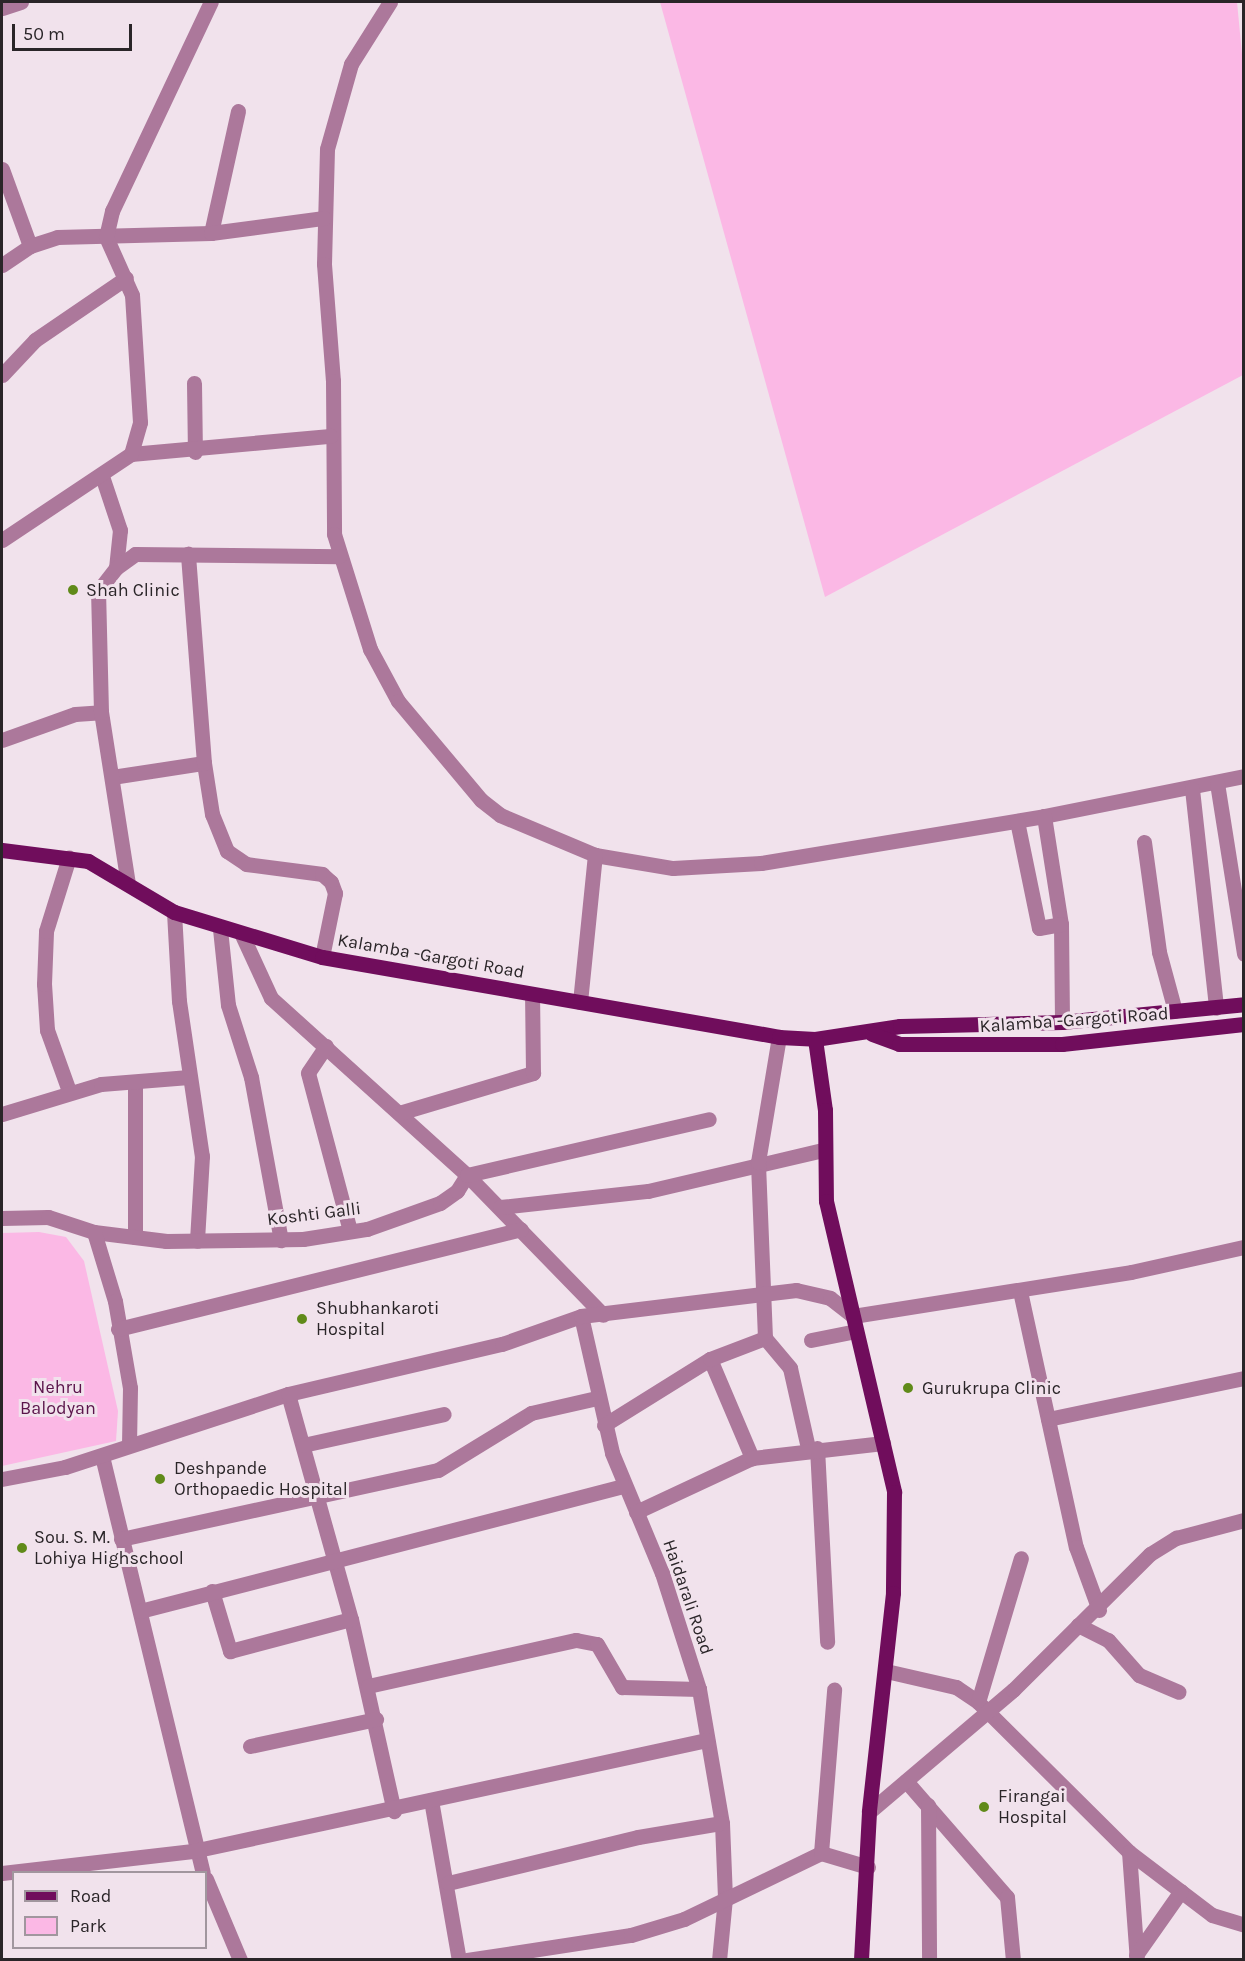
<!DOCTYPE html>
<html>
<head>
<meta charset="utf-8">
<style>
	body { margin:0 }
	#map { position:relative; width:1245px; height:1961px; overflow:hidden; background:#f1e2ec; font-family:Karla,sans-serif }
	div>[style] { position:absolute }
	.green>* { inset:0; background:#fbb8e5 }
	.minor>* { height:15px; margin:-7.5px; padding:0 7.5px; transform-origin:7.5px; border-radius:7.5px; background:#ac789b }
	.major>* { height:15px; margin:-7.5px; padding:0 7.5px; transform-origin:7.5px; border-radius:7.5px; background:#700d5c }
	.dots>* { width:16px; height:16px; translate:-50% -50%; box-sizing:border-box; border:3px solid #f1e2ec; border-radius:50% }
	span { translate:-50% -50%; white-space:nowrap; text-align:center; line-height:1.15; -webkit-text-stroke:6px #f1e2ec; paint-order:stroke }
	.poi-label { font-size:18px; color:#2a2528 }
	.left { translate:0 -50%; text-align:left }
	.street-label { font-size:18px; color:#2a2528 }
	.park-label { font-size:18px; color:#5a134a }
	.frame { position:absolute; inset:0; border:3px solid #2a2528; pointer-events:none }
	.legend { position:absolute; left:12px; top:1871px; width:195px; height:78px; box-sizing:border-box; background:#f1e2ec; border:2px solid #a1969e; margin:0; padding:8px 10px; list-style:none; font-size:18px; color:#2a2528 }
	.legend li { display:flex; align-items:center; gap:12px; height:30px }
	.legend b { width:30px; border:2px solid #a1969e }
	.scale { position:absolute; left:12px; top:24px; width:120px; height:27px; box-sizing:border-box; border:3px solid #2a2528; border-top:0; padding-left:8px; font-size:18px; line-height:21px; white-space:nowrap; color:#2a2528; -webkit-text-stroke:4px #f1e2ec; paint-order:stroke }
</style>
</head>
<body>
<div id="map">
	<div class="green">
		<div style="clip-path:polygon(660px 2px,1237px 2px,1244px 75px,1243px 375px,825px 597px)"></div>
		<div style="clip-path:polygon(39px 1232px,66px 1237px,84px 1261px,118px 1411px,116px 1441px,2px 1466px,2px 1233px)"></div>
	</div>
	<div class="minor">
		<div style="left:390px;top:2px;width:73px;rotate:122.2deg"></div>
		<div style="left:351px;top:64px;width:88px;rotate:105.8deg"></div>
		<div style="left:327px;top:149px;width:115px;rotate:91.5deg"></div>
		<div style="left:324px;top:264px;width:117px;rotate:85.6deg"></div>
		<div style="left:333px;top:381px;width:153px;rotate:89.6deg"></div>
		<div style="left:334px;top:534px;width:121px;rotate:72.6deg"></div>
		<div style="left:370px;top:649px;width:59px;rotate:61.7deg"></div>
		<div style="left:398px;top:701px;width:129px;rotate:50deg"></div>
		<div style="left:481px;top:800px;width:24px;rotate:38deg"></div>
		<div style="left:500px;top:815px;width:103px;rotate:22.8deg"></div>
		<div style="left:595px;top:855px;width:79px;rotate:9.5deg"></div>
		<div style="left:673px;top:868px;width:88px;rotate:-3.3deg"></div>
		<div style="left:761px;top:863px;width:287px;rotate:-9.4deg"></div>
		<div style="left:1044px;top:816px;width:204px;rotate:-11.3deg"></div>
		<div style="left:2px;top:8px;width:20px;rotate:-18deg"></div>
		<div style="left:2px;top:169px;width:82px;rotate:70deg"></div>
		<div style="left:211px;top:233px;width:125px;rotate:-77.5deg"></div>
		<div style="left:2px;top:265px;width:34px;rotate:-34deg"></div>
		<div style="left:30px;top:246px;width:28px;rotate:-18deg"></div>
		<div style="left:57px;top:237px;width:154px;rotate:-1.5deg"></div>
		<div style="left:211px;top:233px;width:114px;rotate:-7.6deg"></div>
		<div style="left:2px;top:375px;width:48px;rotate:-46.7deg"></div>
		<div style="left:35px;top:340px;width:110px;rotate:-34.3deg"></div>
		<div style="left:194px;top:383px;width:69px;rotate:89.2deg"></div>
		<div style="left:131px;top:454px;width:200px;rotate:-5.2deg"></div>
		<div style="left:102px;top:476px;width:57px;rotate:71.6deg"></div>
		<div style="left:120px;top:530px;width:38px;rotate:96deg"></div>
		<div style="left:2px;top:540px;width:155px;rotate:-33.7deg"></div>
		<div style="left:131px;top:454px;width:33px;rotate:-74deg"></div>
		<div style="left:140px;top:422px;width:127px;rotate:-93.6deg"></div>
		<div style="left:132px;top:295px;width:64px;rotate:-114.1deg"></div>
		<div style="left:106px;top:237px;width:27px;rotate:-77deg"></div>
		<div style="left:112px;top:211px;width:231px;rotate:-64.7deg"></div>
		<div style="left:2px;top:740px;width:77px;rotate:-19.6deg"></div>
		<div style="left:75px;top:714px;width:26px;rotate:-4deg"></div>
		<div style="left:204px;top:763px;width:52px;rotate:81.1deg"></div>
		<div style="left:212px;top:814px;width:40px;rotate:68deg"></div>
		<div style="left:227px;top:851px;width:23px;rotate:34deg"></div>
		<div style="left:246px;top:864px;width:77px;rotate:7.5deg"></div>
		<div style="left:322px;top:874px;width:12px;rotate:42deg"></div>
		<div style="left:331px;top:882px;width:12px;rotate:70deg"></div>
		<div style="left:335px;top:893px;width:65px;rotate:101.5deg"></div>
		<div style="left:112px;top:777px;width:93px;rotate:-8.7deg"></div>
		<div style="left:204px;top:763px;width:210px;rotate:-94.4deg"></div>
		<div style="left:1217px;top:783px;width:173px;rotate:81deg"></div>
		<div style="left:1192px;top:789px;width:220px;rotate:83.7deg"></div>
		<div style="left:1044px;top:816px;width:109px;rotate:81.1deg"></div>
		<div style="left:1061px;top:924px;width:98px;rotate:89.4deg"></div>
		<div style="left:1017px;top:821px;width:109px;rotate:78.4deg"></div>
		<div style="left:1039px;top:928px;width:22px;rotate:-10deg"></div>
		<div style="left:1144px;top:842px;width:111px;rotate:82.2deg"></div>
		<div style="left:1159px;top:952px;width:61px;rotate:74.8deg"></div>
		<div style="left:128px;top:884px;width:174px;rotate:-98.9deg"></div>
		<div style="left:101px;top:712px;width:121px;rotate:-91.4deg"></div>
		<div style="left:98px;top:591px;width:29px;rotate:-52deg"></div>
		<div style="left:116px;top:568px;width:24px;rotate:-36deg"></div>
		<div style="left:135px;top:554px;width:204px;rotate:0.6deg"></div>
		<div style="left:174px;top:912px;width:89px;rotate:86.8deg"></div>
		<div style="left:179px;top:1001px;width:157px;rotate:81.6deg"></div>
		<div style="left:202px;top:1156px;width:85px;rotate:93.4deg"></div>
		<div style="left:220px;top:929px;width:76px;rotate:84deg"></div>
		<div style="left:228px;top:1005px;width:76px;rotate:72.3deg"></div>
		<div style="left:251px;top:1077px;width:166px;rotate:79.6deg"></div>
		<div style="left:242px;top:935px;width:69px;rotate:65.3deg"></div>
		<div style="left:271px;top:998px;width:264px;rotate:42.1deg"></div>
		<div style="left:467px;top:1175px;width:195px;rotate:45.8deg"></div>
		<div style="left:580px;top:1002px;width:148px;rotate:-84.2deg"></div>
		<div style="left:326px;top:1046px;width:32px;rotate:124deg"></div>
		<div style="left:308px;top:1073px;width:163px;rotate:75.1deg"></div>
		<div style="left:135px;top:1083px;width:154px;rotate:90deg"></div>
		<div style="left:69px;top:1091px;width:65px;rotate:-109.8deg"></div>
		<div style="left:47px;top:1030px;width:46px;rotate:-93.7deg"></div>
		<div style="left:44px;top:984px;width:53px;rotate:-87.8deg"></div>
		<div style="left:46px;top:931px;width:77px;rotate:-72.7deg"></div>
		<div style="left:399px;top:1113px;width:140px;rotate:-16.6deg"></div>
		<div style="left:533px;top:1073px;width:79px;rotate:-90.7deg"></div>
		<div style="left:2px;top:1114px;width:103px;rotate:-16.9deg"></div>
		<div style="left:101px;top:1084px;width:88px;rotate:-4.5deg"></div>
		<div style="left:500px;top:1207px;width:149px;rotate:-6.2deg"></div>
		<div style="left:648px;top:1191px;width:180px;rotate:-13.2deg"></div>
		<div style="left:2px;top:1218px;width:46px;rotate:-1.2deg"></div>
		<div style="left:48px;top:1217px;width:48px;rotate:18.1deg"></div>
		<div style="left:94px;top:1232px;width:73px;rotate:7.1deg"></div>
		<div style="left:166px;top:1241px;width:137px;rotate:-0.8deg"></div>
		<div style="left:303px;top:1239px;width:65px;rotate:-8.9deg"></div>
		<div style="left:367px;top:1229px;width:77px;rotate:-19.6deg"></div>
		<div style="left:440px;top:1203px;width:21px;rotate:-35deg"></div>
		<div style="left:457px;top:1191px;width:19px;rotate:-58deg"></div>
		<div style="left:467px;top:1175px;width:248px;rotate:-13deg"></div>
		<div style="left:94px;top:1232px;width:72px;rotate:73.1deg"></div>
		<div style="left:115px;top:1301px;width:88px;rotate:80.2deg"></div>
		<div style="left:130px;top:1388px;width:57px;rotate:91deg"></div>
		<div style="left:1020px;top:1291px;width:262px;rotate:77.7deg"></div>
		<div style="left:1076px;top:1547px;width:67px;rotate:69.9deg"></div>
		<div style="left:581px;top:1316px;width:140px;rotate:77.2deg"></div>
		<div style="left:612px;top:1453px;width:130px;rotate:67.4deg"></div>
		<div style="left:662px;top:1573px;width:122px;rotate:72.3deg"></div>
		<div style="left:699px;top:1689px;width:136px;rotate:80.3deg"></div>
		<div style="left:722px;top:1823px;width:75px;rotate:87.7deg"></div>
		<div style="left:725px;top:1898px;width:62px;rotate:95.5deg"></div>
		<div style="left:118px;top:1329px;width:415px;rotate:-13.9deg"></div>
		<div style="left:765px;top:1338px;width:39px;rotate:50deg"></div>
		<div style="left:790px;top:1368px;width:82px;rotate:77.3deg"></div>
		<div style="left:811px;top:1340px;width:46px;rotate:-11.3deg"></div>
		<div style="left:710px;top:1359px;width:108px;rotate:67deg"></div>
		<div style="left:288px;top:1394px;width:234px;rotate:74.4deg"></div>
		<div style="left:351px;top:1619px;width:197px;rotate:77.4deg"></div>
		<div style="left:1048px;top:1419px;width:200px;rotate:-11.8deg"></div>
		<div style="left:604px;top:1425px;width:125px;rotate:-31.9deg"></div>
		<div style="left:710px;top:1359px;width:59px;rotate:-20.9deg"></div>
		<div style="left:765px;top:1338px;width:176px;rotate:-92.3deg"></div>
		<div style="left:758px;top:1162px;width:127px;rotate:-80.5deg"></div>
		<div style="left:303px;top:1445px;width:144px;rotate:-12.4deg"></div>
		<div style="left:817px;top:1448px;width:194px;rotate:87deg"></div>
		<div style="left:102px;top:1456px;width:428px;rotate:76.4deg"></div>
		<div style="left:2px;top:1479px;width:64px;rotate:-10.8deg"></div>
		<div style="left:65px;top:1467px;width:235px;rotate:-18.1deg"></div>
		<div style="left:288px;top:1394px;width:220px;rotate:-13.2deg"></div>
		<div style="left:502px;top:1344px;width:84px;rotate:-19.5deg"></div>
		<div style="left:581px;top:1316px;width:217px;rotate:-6.9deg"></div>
		<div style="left:796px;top:1290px;width:35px;rotate:13deg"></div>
		<div style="left:830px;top:1298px;width:29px;rotate:38deg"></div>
		<div style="left:853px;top:1316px;width:281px;rotate:-9deg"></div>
		<div style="left:1131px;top:1272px;width:116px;rotate:-12.5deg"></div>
		<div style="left:636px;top:1512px;width:128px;rotate:-25deg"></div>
		<div style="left:752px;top:1458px;width:132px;rotate:-6.5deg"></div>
		<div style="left:121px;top:1539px;width:324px;rotate:-12.3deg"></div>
		<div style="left:438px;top:1470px;width:109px;rotate:-31.5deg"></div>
		<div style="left:531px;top:1413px;width:68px;rotate:-12.8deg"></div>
		<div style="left:212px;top:1591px;width:63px;rotate:73.3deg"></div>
		<div style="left:230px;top:1651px;width:125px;rotate:-14.8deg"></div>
		<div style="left:140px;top:1611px;width:500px;rotate:-14.5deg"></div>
		<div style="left:1078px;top:1625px;width:34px;rotate:27deg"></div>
		<div style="left:1108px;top:1640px;width:47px;rotate:48.5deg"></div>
		<div style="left:1139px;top:1675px;width:43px;rotate:23deg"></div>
		<div style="left:886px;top:1671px;width:72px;rotate:12.9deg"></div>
		<div style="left:956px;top:1687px;width:27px;rotate:34deg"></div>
		<div style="left:978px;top:1702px;width:213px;rotate:44.8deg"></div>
		<div style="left:1129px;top:1852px;width:104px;rotate:37.2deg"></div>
		<div style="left:1212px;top:1915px;width:34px;rotate:17deg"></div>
		<div style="left:368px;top:1686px;width:213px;rotate:-12.5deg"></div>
		<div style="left:576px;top:1640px;width:21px;rotate:11deg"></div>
		<div style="left:597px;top:1644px;width:50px;rotate:59.8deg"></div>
		<div style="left:622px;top:1687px;width:77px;rotate:1.5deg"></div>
		<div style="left:978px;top:1702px;width:150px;rotate:-73.4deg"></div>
		<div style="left:250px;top:1746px;width:129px;rotate:-12.1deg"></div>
		<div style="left:906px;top:1781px;width:154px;rotate:49deg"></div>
		<div style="left:1007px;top:1897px;width:63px;rotate:84.6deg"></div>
		<div style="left:431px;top:1800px;width:162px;rotate:80.1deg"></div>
		<div style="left:928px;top:1805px;width:155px;rotate:89.6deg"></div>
		<div style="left:869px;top:1812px;width:189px;rotate:-40.3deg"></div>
		<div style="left:1013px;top:1690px;width:193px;rotate:-44.8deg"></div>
		<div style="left:1150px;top:1554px;width:31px;rotate:-32deg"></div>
		<div style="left:1176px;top:1538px;width:70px;rotate:-14.8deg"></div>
		<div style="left:1129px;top:1852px;width:108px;rotate:85.8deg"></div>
		<div style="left:821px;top:1853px;width:164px;rotate:-85.4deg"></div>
		<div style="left:2px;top:1873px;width:192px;rotate:-6.6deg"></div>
		<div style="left:193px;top:1851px;width:526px;rotate:-12.19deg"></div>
		<div style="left:206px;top:1879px;width:88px;rotate:67.2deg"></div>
		<div style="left:448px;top:1883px;width:195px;rotate:-13.6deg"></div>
		<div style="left:638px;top:1837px;width:85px;rotate:-9.5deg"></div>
		<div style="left:1136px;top:1955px;width:78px;rotate:-54.9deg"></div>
		<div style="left:467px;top:1960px;width:166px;rotate:-8.7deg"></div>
		<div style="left:631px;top:1935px;width:55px;rotate:-16.8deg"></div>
		<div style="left:684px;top:1919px;width:152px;rotate:-25.7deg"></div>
		<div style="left:821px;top:1853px;width:49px;rotate:16.6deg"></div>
	</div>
	<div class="major">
		<div style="left:2px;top:850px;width:87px;rotate:7.3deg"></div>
		<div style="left:88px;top:861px;width:100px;rotate:30.7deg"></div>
		<div style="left:174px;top:912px;width:155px;rotate:16.9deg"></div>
		<div style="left:322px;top:957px;width:464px;rotate:9.9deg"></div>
		<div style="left:779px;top:1037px;width:36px;rotate:3deg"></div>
		<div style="left:815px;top:1039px;width:86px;rotate:-8.7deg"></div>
		<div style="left:900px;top:1026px;width:162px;rotate:-1.4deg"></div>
		<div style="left:1062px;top:1022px;width:183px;rotate:-5.6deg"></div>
		<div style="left:872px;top:1034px;width:29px;rotate:20deg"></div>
		<div style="left:899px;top:1044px;width:163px"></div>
		<div style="left:1062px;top:1044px;width:183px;rotate:-6.3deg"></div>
		<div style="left:815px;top:1039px;width:72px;rotate:82deg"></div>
		<div style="left:825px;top:1110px;width:91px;rotate:89.4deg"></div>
		<div style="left:826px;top:1201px;width:299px;rotate:76.8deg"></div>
		<div style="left:894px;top:1492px;width:101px;rotate:90.6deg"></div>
		<div style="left:893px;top:1593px;width:220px;rotate:96.3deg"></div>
		<div style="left:869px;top:1812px;width:148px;rotate:93.1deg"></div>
	</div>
	<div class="dots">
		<div style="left:73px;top:590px;background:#608a19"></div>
		<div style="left:302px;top:1319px;background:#608a19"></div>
		<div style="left:908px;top:1388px;background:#608a19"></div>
		<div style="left:160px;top:1479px;background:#608a19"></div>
		<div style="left:22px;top:1548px;background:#608a19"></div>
		<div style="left:984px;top:1807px;background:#608a19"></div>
	</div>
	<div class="poi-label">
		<span class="left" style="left:86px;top:590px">Shah Clinic</span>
		<span class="left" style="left:316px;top:1319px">Shubhankaroti<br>Hospital</span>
		<span class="left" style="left:922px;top:1388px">Gurukrupa Clinic</span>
		<span class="left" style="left:174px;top:1479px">Deshpande<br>Orthopaedic Hospital</span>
		<span class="left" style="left:34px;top:1548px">Sou. S. M.<br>Lohiya Highschool</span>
		<span class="left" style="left:998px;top:1807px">Firangai<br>Hospital</span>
	</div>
	<div class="street-label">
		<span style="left:431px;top:956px;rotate:10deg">Kalamba -Gargoti Road</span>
		<span style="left:1074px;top:1020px;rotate:-4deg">Kalamba -Gargoti Road</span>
		<span style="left:314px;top:1214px;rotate:-7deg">Koshti Galli</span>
		<span style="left:688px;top:1597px;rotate:71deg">Haidarali Road</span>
	</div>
	<div class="park-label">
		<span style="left:58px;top:1398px">Nehru<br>Balodyan</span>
	</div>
	<div class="frame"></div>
	<ul class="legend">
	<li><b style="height:8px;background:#700d5c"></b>Road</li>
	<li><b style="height:16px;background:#fbb8e5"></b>Park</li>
	</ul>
	<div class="scale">50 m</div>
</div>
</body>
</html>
